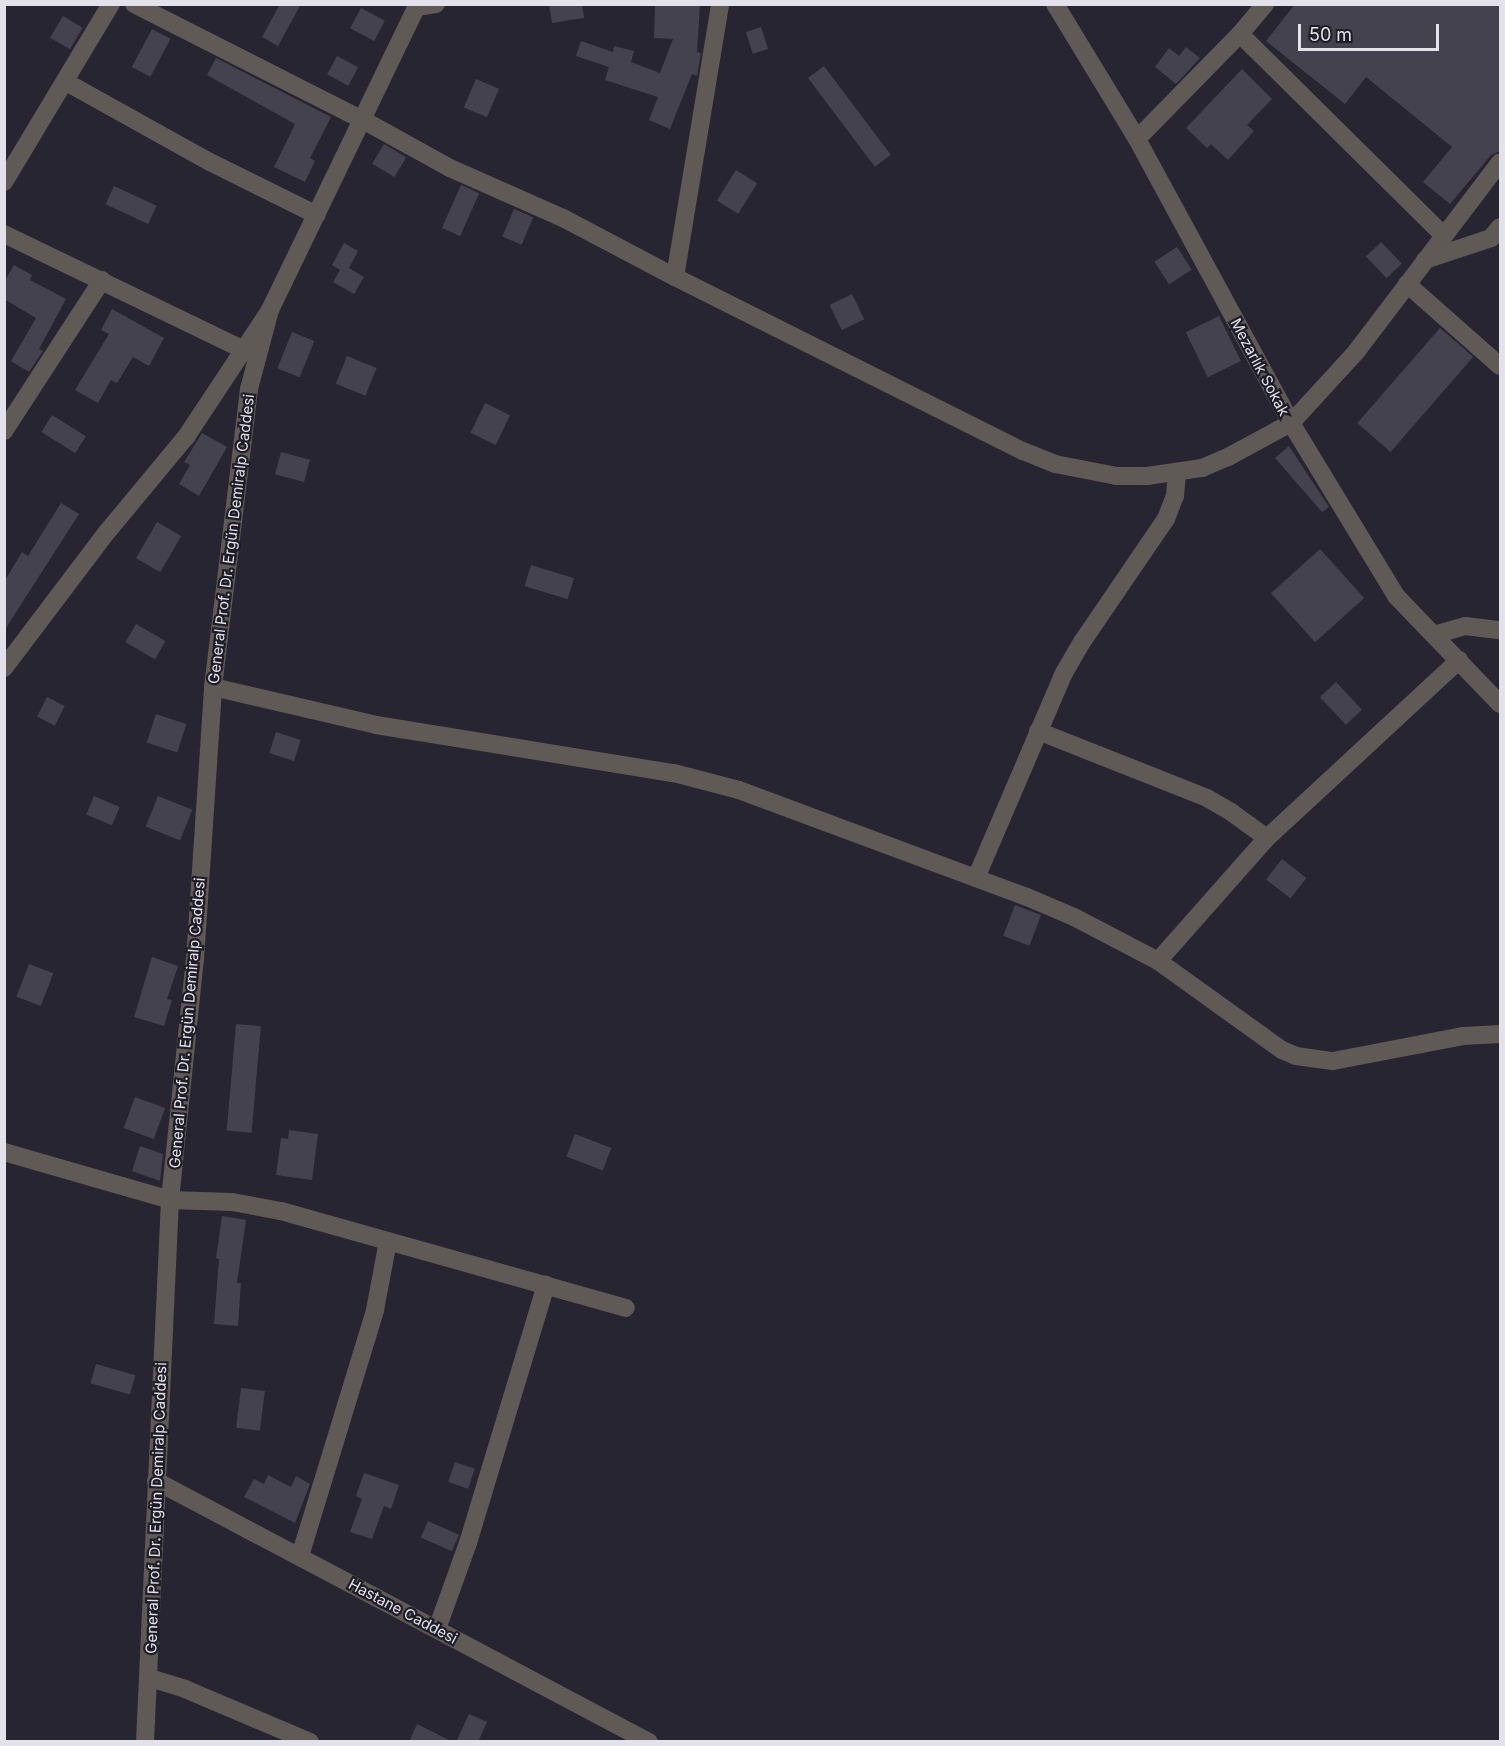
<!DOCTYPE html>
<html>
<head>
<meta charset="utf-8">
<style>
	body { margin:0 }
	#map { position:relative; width:1505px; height:1746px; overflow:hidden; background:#272531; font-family:Inter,sans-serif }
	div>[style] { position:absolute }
	.building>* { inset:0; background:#44424f; transform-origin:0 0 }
	.minor>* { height:18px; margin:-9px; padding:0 9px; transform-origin:9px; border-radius:9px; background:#5f5a55 }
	span { translate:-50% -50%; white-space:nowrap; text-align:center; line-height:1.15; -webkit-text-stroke:4.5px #1d1c27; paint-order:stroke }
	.street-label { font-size:15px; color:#e3e2ea }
	.frame { position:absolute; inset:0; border:6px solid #e3e2ea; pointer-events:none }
	.scale { position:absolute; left:1298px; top:24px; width:141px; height:27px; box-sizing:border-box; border:3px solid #e3e2ea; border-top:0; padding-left:8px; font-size:18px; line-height:21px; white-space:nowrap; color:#e3e2ea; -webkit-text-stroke:4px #1d1c27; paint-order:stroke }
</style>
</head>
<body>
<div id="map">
	<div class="building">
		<div style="clip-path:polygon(280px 4px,301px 4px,278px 46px,262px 37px)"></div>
		<div style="clip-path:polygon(549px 4px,582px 4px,584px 18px,552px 23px)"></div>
		<div style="clip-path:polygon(655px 4px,700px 4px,697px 52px,701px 53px,697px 76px,692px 74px,670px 129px,649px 120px,658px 97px,605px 80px,609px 67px,576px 56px,581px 41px,613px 52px,614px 46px,634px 51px,631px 62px,660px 73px,673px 39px,654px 38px)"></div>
		<div style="clip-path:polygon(1295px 4px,1500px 4px,1500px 151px,1491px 155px,1450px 204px,1423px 182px,1452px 147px,1366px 77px,1345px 104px,1266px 41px)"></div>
		<div style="left:361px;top:8px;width:27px;height:23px;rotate:28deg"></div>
		<div style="left:63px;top:16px;width:23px;height:25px;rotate:31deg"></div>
		<div style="left:761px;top:27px;width:23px;height:16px;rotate:72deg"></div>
		<div style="left:152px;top:29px;width:21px;height:43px;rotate:28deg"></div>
		<div style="clip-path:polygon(1186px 47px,1200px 58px,1176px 84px,1155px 67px,1169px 48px,1179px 56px)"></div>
		<div style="left:337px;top:56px;width:24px;height:21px;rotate:28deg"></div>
		<div style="clip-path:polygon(216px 58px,331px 117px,310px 158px,315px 161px,305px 182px,274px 167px,295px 124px,207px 75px)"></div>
		<div style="left:824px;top:66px;width:111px;height:20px;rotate:53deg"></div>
		<div style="clip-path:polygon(1242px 69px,1272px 99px,1247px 125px,1254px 131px,1228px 160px,1211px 144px,1207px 148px,1186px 128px)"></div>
		<div style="left:476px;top:79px;width:25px;height:31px;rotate:23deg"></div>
		<div style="left:384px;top:144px;width:26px;height:23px;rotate:31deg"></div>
		<div style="left:736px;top:170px;width:25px;height:36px;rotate:32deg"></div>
		<div style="left:461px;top:185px;width:20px;height:47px;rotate:24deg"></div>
		<div style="left:114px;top:186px;width:47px;height:20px;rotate:25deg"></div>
		<div style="left:514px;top:209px;width:21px;height:30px;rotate:23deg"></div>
		<div style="left:1381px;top:242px;width:30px;height:21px;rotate:46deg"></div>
		<div style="clip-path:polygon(344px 243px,358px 251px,349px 268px,364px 277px,354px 294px,333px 282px,340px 270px,332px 265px)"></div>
		<div style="left:1177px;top:247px;width:27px;height:27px;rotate:57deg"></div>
		<div style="clip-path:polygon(14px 265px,32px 275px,30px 280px,66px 299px,39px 349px,43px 351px,29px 372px,11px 361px,36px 318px,4px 299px,4px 282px)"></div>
		<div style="left:852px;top:294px;width:28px;height:25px;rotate:64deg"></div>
		<div style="clip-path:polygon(112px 309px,164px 338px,149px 366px,133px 357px,117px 383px,111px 380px,98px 403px,75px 390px,109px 334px,101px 330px)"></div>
		<div style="left:1219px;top:316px;width:50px;height:37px;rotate:64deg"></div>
		<div style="left:1440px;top:328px;width:44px;height:126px;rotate:41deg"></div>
		<div style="left:292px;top:332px;width:24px;height:39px;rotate:22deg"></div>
		<div style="left:347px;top:356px;width:32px;height:30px;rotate:22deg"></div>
		<div style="left:485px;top:403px;width:28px;height:33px;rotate:26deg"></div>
		<div style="left:52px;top:415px;width:40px;height:20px;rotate:32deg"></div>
		<div style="clip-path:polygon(202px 433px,227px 447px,199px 496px,179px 484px,190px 465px,184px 462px)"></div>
		<div style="clip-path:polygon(1289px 446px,1329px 507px,1322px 512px,1275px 458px)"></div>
		<div style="left:281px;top:452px;width:30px;height:23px;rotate:15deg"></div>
		<div style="clip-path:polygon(61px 503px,79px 514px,4px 631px,4px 582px,22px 552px,28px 556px)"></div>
		<div style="left:157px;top:522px;width:28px;height:42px;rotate:30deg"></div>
		<div style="left:1320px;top:549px;width:66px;height:66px;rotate:48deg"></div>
		<div style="left:531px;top:565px;width:45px;height:22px;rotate:17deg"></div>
		<div style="left:136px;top:624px;width:34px;height:21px;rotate:30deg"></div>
		<div style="left:1336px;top:682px;width:38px;height:22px;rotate:47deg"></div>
		<div style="left:47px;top:697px;width:20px;height:22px;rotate:27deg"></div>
		<div style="left:156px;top:714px;width:32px;height:30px;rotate:18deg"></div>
		<div style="left:276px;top:732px;width:26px;height:22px;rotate:18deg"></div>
		<div style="left:94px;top:796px;width:28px;height:20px;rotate:23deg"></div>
		<div style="left:158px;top:796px;width:37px;height:33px;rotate:22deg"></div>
		<div style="left:1282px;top:859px;width:31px;height:26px;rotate:38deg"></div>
		<div style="left:1015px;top:905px;width:28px;height:33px;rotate:21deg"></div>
		<div style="clip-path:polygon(152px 957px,178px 966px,167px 999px,172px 1000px,164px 1026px,134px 1017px)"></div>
		<div style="left:29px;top:964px;width:26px;height:35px;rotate:21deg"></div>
		<div style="left:236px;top:1024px;width:25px;height:107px;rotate:5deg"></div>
		<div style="left:135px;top:1097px;width:32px;height:33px;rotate:20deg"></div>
		<div style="clip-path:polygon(289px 1130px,318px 1134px,312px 1180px,276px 1175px,281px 1138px,288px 1139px)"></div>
		<div style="left:575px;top:1134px;width:39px;height:24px;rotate:21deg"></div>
		<div style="clip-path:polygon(140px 1146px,163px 1154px,160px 1181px,132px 1171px)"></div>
		<div style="clip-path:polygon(222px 1216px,246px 1220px,237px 1283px,241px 1283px,238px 1326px,214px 1324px,219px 1259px,216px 1258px)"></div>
		<div style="left:96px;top:1364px;width:41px;height:20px;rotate:16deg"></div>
		<div style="left:241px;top:1388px;width:24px;height:40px;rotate:7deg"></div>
		<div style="left:455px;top:1462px;width:21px;height:21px;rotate:19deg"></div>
		<div style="clip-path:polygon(364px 1473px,399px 1485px,391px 1509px,384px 1506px,372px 1539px,350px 1532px,362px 1499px,356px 1496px)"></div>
		<div style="clip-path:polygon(268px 1475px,291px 1487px,296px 1476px,310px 1484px,295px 1523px,244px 1497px,254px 1479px,264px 1484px)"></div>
		<div style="left:428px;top:1521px;width:34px;height:18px;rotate:24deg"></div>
		<div style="clip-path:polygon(469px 1714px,487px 1722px,478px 1742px,456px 1742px)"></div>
		<div style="clip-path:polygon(417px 1724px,453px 1742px,409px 1742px)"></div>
	</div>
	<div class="minor">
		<div style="left:134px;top:4px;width:257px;rotate:26.9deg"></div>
		<div style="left:363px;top:120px;width:99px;rotate:28.9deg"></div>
		<div style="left:450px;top:168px;width:124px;rotate:23.9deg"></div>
		<div style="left:563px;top:218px;width:127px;rotate:27.8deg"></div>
		<div style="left:675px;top:277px;width:389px;rotate:26.6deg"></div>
		<div style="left:1023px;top:451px;width:35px;rotate:22deg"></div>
		<div style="left:1055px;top:464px;width:63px;rotate:11deg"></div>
		<div style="left:1117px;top:476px;width:30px"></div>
		<div style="left:1147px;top:476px;width:56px;rotate:-8.3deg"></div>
		<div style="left:1202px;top:468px;width:28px;rotate:-23deg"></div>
		<div style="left:1228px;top:457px;width:72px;rotate:-28.4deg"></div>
		<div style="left:1291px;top:423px;width:96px;rotate:-47.5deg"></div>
		<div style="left:1356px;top:352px;width:238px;rotate:-52.8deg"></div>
		<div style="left:1055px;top:4px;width:158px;rotate:58.7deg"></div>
		<div style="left:1137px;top:139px;width:323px;rotate:61.5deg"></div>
		<div style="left:1291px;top:423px;width:202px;rotate:58.7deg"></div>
		<div style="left:1396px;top:596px;width:150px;rotate:46.1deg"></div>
		<div style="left:417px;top:7px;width:19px;rotate:-9deg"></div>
		<div style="left:1240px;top:34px;width:286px;rotate:44.7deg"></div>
		<div style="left:66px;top:82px;width:165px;rotate:29.1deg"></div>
		<div style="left:210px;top:162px;width:119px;rotate:26.4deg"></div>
		<div style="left:1137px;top:139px;width:147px;rotate:-45.6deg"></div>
		<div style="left:1240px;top:34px;width:39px;rotate:-50deg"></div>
		<div style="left:4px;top:182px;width:208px;rotate:-59deg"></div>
		<div style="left:4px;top:234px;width:264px;rotate:25.8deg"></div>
		<div style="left:1425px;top:260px;width:70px;rotate:-18.4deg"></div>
		<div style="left:1491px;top:238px;width:14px;rotate:-51deg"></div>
		<div style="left:675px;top:277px;width:277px;rotate:-80.6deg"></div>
		<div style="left:1407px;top:284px;width:124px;rotate:41.4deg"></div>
		<div style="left:4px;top:431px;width:180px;rotate:-57deg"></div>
		<div style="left:1434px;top:635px;width:32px;rotate:-16deg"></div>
		<div style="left:1465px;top:626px;width:35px;rotate:7deg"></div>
		<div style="left:4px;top:668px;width:171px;rotate:-52.9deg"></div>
		<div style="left:107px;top:532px;width:124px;rotate:-50.3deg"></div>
		<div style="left:186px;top:437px;width:152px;rotate:-56.5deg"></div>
		<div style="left:270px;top:310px;width:340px;rotate:-64.2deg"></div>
		<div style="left:213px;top:687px;width:167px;rotate:13.1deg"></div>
		<div style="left:376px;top:725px;width:302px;rotate:9.2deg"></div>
		<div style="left:674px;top:773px;width:67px;rotate:14.7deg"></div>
		<div style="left:739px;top:790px;width:307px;rotate:20.4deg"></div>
		<div style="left:1027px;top:897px;width:51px;rotate:23.1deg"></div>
		<div style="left:1074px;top:917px;width:95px;rotate:27.6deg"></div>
		<div style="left:1158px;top:961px;width:153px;rotate:35.7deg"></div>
		<div style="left:1282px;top:1050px;width:15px;rotate:23deg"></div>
		<div style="left:1296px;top:1056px;width:37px;rotate:8deg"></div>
		<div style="left:1333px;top:1061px;width:132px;rotate:-10.9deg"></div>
		<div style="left:1463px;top:1036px;width:37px;rotate:-3deg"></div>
		<div style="left:1038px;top:731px;width:182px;rotate:21.6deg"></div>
		<div style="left:1207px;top:798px;width:28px;rotate:30deg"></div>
		<div style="left:1231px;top:812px;width:44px;rotate:35.8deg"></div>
		<div style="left:976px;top:878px;width:223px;rotate:-66.8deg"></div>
		<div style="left:1064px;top:673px;width:36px;rotate:-60deg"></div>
		<div style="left:1082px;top:642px;width:149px;rotate:-55.7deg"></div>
		<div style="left:1166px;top:519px;width:25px;rotate:-69deg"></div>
		<div style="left:1175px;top:496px;width:23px;rotate:-85deg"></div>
		<div style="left:1158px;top:961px;width:164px;rotate:-48.5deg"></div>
		<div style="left:1267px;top:838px;width:262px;rotate:-42.8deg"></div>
		<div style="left:4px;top:1152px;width:173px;rotate:16.1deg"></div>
		<div style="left:170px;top:1200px;width:62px;rotate:1.8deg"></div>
		<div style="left:232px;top:1202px;width:50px;rotate:10.4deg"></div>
		<div style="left:281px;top:1211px;width:358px;rotate:15.7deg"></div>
		<div style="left:156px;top:1481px;width:558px;rotate:27.9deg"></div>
		<div style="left:300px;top:1556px;width:257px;rotate:-73deg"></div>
		<div style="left:375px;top:1310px;width:70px;rotate:-79.3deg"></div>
		<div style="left:437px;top:1629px;width:91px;rotate:-70.2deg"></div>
		<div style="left:468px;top:1543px;width:270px;rotate:-73.2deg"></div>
		<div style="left:150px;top:1678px;width:37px;rotate:17deg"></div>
		<div style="left:185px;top:1689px;width:136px;rotate:23deg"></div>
		<div style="left:145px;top:1742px;width:543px;rotate:-87.36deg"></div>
		<div style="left:170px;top:1200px;width:241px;rotate:-84.1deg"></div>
		<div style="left:195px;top:960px;width:274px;rotate:-86.2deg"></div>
		<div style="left:213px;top:687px;width:300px;rotate:-83.1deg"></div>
		<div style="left:249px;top:389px;width:82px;rotate:-75.1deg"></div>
	</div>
	<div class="street-label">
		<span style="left:1260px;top:367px;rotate:62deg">Mezarlık Sokak</span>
		<span style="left:231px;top:539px;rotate:-83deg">General Prof. Dr. Ergün Demiralp Caddesi</span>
		<span style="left:187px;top:1023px;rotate:-85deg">General Prof. Dr. Ergün Demiralp Caddesi</span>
		<span style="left:156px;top:1508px;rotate:-88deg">General Prof. Dr. Ergün Demiralp Caddesi</span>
		<span style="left:403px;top:1611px;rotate:28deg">Hastane Caddesi</span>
	</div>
	<div class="frame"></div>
	<div class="scale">50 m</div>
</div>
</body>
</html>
